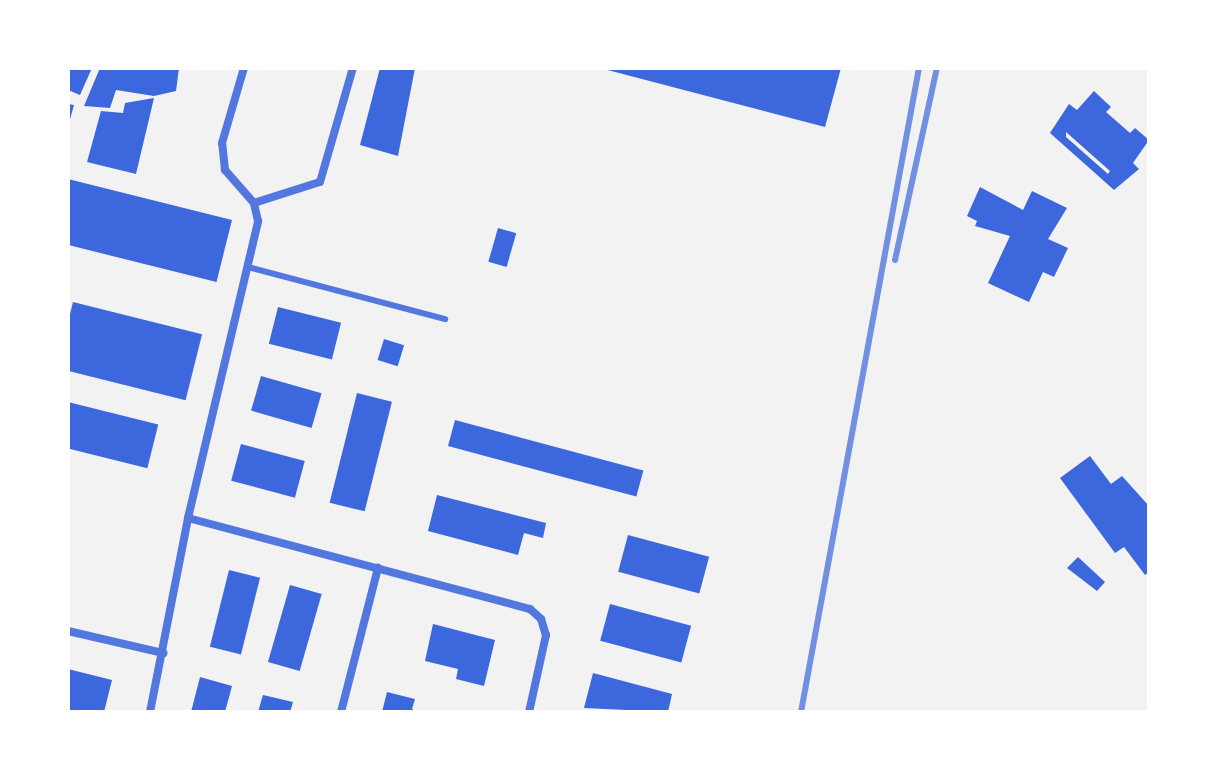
<!DOCTYPE html>
<html>
<head>
<meta charset="utf-8">
<style>
	body { margin:0 }
	#map { position:relative; width:1217px; height:780px; overflow:hidden; background:#f2f2f2; font-family:"Sofia Sans Condensed",sans-serif }
	div>[style] { position:absolute }
	.building>* { inset:0; background:#3d67dc; transform-origin:0 0 }
	.service>* { height:6px; margin:-3px; padding:0 3px; transform-origin:3px; border-radius:3px; background:#5277de }
	.minor>* { height:8px; margin:-4px; padding:0 4px; transform-origin:4px; border-radius:4px; background:#5277de }
	.rail>* { height:6px; margin:-3px; padding:0 3px; transform-origin:3px; border-radius:3px; background:#7290e2 }
	span { translate:-50% -50%; white-space:nowrap; text-align:center; line-height:1.15; -webkit-text-stroke:8px #fff; paint-order:stroke }
	.frame { position:absolute; inset:0; border:70px solid #fff; pointer-events:none }
</style>
</head>
<body>
<div id="map">
	<div class="building">
		<div style="clip-path:polygon(68px 68px,92px 68px,80px 95px,68px 90px)"></div>
		<div style="clip-path:polygon(100px 68px,179px 68px,176px 91px,154px 96px,116px 90px,110px 108px,84px 106px)"></div>
		<div style="clip-path:polygon(380px 68px,415px 68px,398px 156px,360px 145px)"></div>
		<div style="clip-path:polygon(600px 68px,841px 68px,825px 127px)"></div>
		<div style="clip-path:polygon(evenodd,1094px 91px,1111px 107px,1106px 112px,1130px 133px,1135px 128px,1149px 140px,1133px 163px,1139px 169px,1114px 190px,1050px 133px,1069px 104px,1077px 110px,1094px 91px,1066px 132px,1110px 171px,1108px 174px,1066px 137px,1066px 132px)"></div>
		<div style="clip-path:polygon(154px 98px,136px 174px,87px 162px,101px 111px,123px 113px,125px 103px)"></div>
		<div style="clip-path:polygon(68px 104px,74px 105px,69px 123px,68px 123px)"></div>
		<div style="left:68px;top:179px;width:169px;height:64px;rotate:14deg"></div>
		<div style="clip-path:polygon(980px 187px,1023px 210px,1032px 191px,1067px 208px,1048px 239px,1068px 248px,1054px 277px,1043px 272px,1029px 302px,988px 283px,1010px 236px,975px 226px,977px 221px,967px 216px)"></div>
		<div style="left:498px;top:228px;width:19px;height:35px;rotate:16deg"></div>
		<div style="left:73px;top:302px;width:133px;height:68px;rotate:14deg"></div>
		<div style="left:278px;top:307px;width:65px;height:38px;rotate:14deg"></div>
		<div style="left:384px;top:339px;width:21px;height:22px;rotate:17deg"></div>
		<div style="left:261px;top:376px;width:63px;height:36px;rotate:16deg"></div>
		<div style="left:357px;top:393px;width:36px;height:113px;rotate:14deg"></div>
		<div style="left:68px;top:402px;width:93px;height:45px;rotate:14deg"></div>
		<div style="left:455px;top:420px;width:195px;height:27px;rotate:15deg"></div>
		<div style="left:241px;top:444px;width:66px;height:38px;rotate:15deg"></div>
		<div style="clip-path:polygon(1090px 456px,1111px 484px,1122px 476px,1149px 506px,1149px 572px,1145px 575px,1124px 547px,1115px 553px,1060px 478px)"></div>
		<div style="clip-path:polygon(437px 495px,546px 523px,543px 538px,524px 533px,518px 555px,428px 531px)"></div>
		<div style="left:628px;top:535px;width:84px;height:38px;rotate:15deg"></div>
		<div style="clip-path:polygon(1078px 557px,1105px 582px,1097px 591px,1067px 568px)"></div>
		<div style="left:229px;top:570px;width:32px;height:79px;rotate:14deg"></div>
		<div style="left:290px;top:585px;width:33px;height:80px;rotate:16deg"></div>
		<div style="left:610px;top:604px;width:84px;height:38px;rotate:15deg"></div>
		<div style="clip-path:polygon(433px 624px,495px 640px,484px 686px,456px 679px,458px 669px,425px 661px)"></div>
		<div style="clip-path:polygon(68px 669px,112px 680px,104px 712px,68px 712px)"></div>
		<div style="clip-path:polygon(593px 673px,672px 694px,668px 712px,584px 708px)"></div>
		<div style="clip-path:polygon(200px 677px,232px 686px,225px 712px,191px 712px)"></div>
		<div style="clip-path:polygon(387px 692px,415px 699px,412px 709px,418px 712px,382px 712px)"></div>
		<div style="clip-path:polygon(263px 695px,293px 702px,290px 712px,258px 712px)"></div>
	</div>
	<div class="service">
		<div style="left:248px;top:267px;width:204px;rotate:14.8deg"></div>
	</div>
	<div class="minor">
		<div style="left:254px;top:203px;width:69px;rotate:-17.7deg"></div>
		<div style="left:320px;top:182px;width:119px;rotate:-73.9deg"></div>
		<div style="left:188px;top:518px;width:354px;rotate:14.9deg"></div>
		<div style="left:530px;top:609px;width:15px;rotate:42deg"></div>
		<div style="left:541px;top:619px;width:17px;rotate:73deg"></div>
		<div style="left:546px;top:635px;width:79px;rotate:102.4deg"></div>
		<div style="left:68px;top:631px;width:98px;rotate:13deg"></div>
		<div style="left:150px;top:712px;width:198px;rotate:-78.9deg"></div>
		<div style="left:188px;top:518px;width:305px;rotate:-76.7deg"></div>
		<div style="left:258px;top:221px;width:18px;rotate:-103deg"></div>
		<div style="left:254px;top:203px;width:44px;rotate:-131.3deg"></div>
		<div style="left:225px;top:170px;width:27px;rotate:-96deg"></div>
		<div style="left:222px;top:143px;width:78px;rotate:-73.7deg"></div>
		<div style="left:341px;top:712px;width:149px;rotate:-75.6deg"></div>
	</div>
	<div class="rail">
		<div style="left:895px;top:260px;width:197px;rotate:-77.7deg"></div>
		<div style="left:801px;top:712px;width:655px;rotate:-79.62deg"></div>
	</div>
	<div class="frame"></div>
</div>
</body>
</html>
